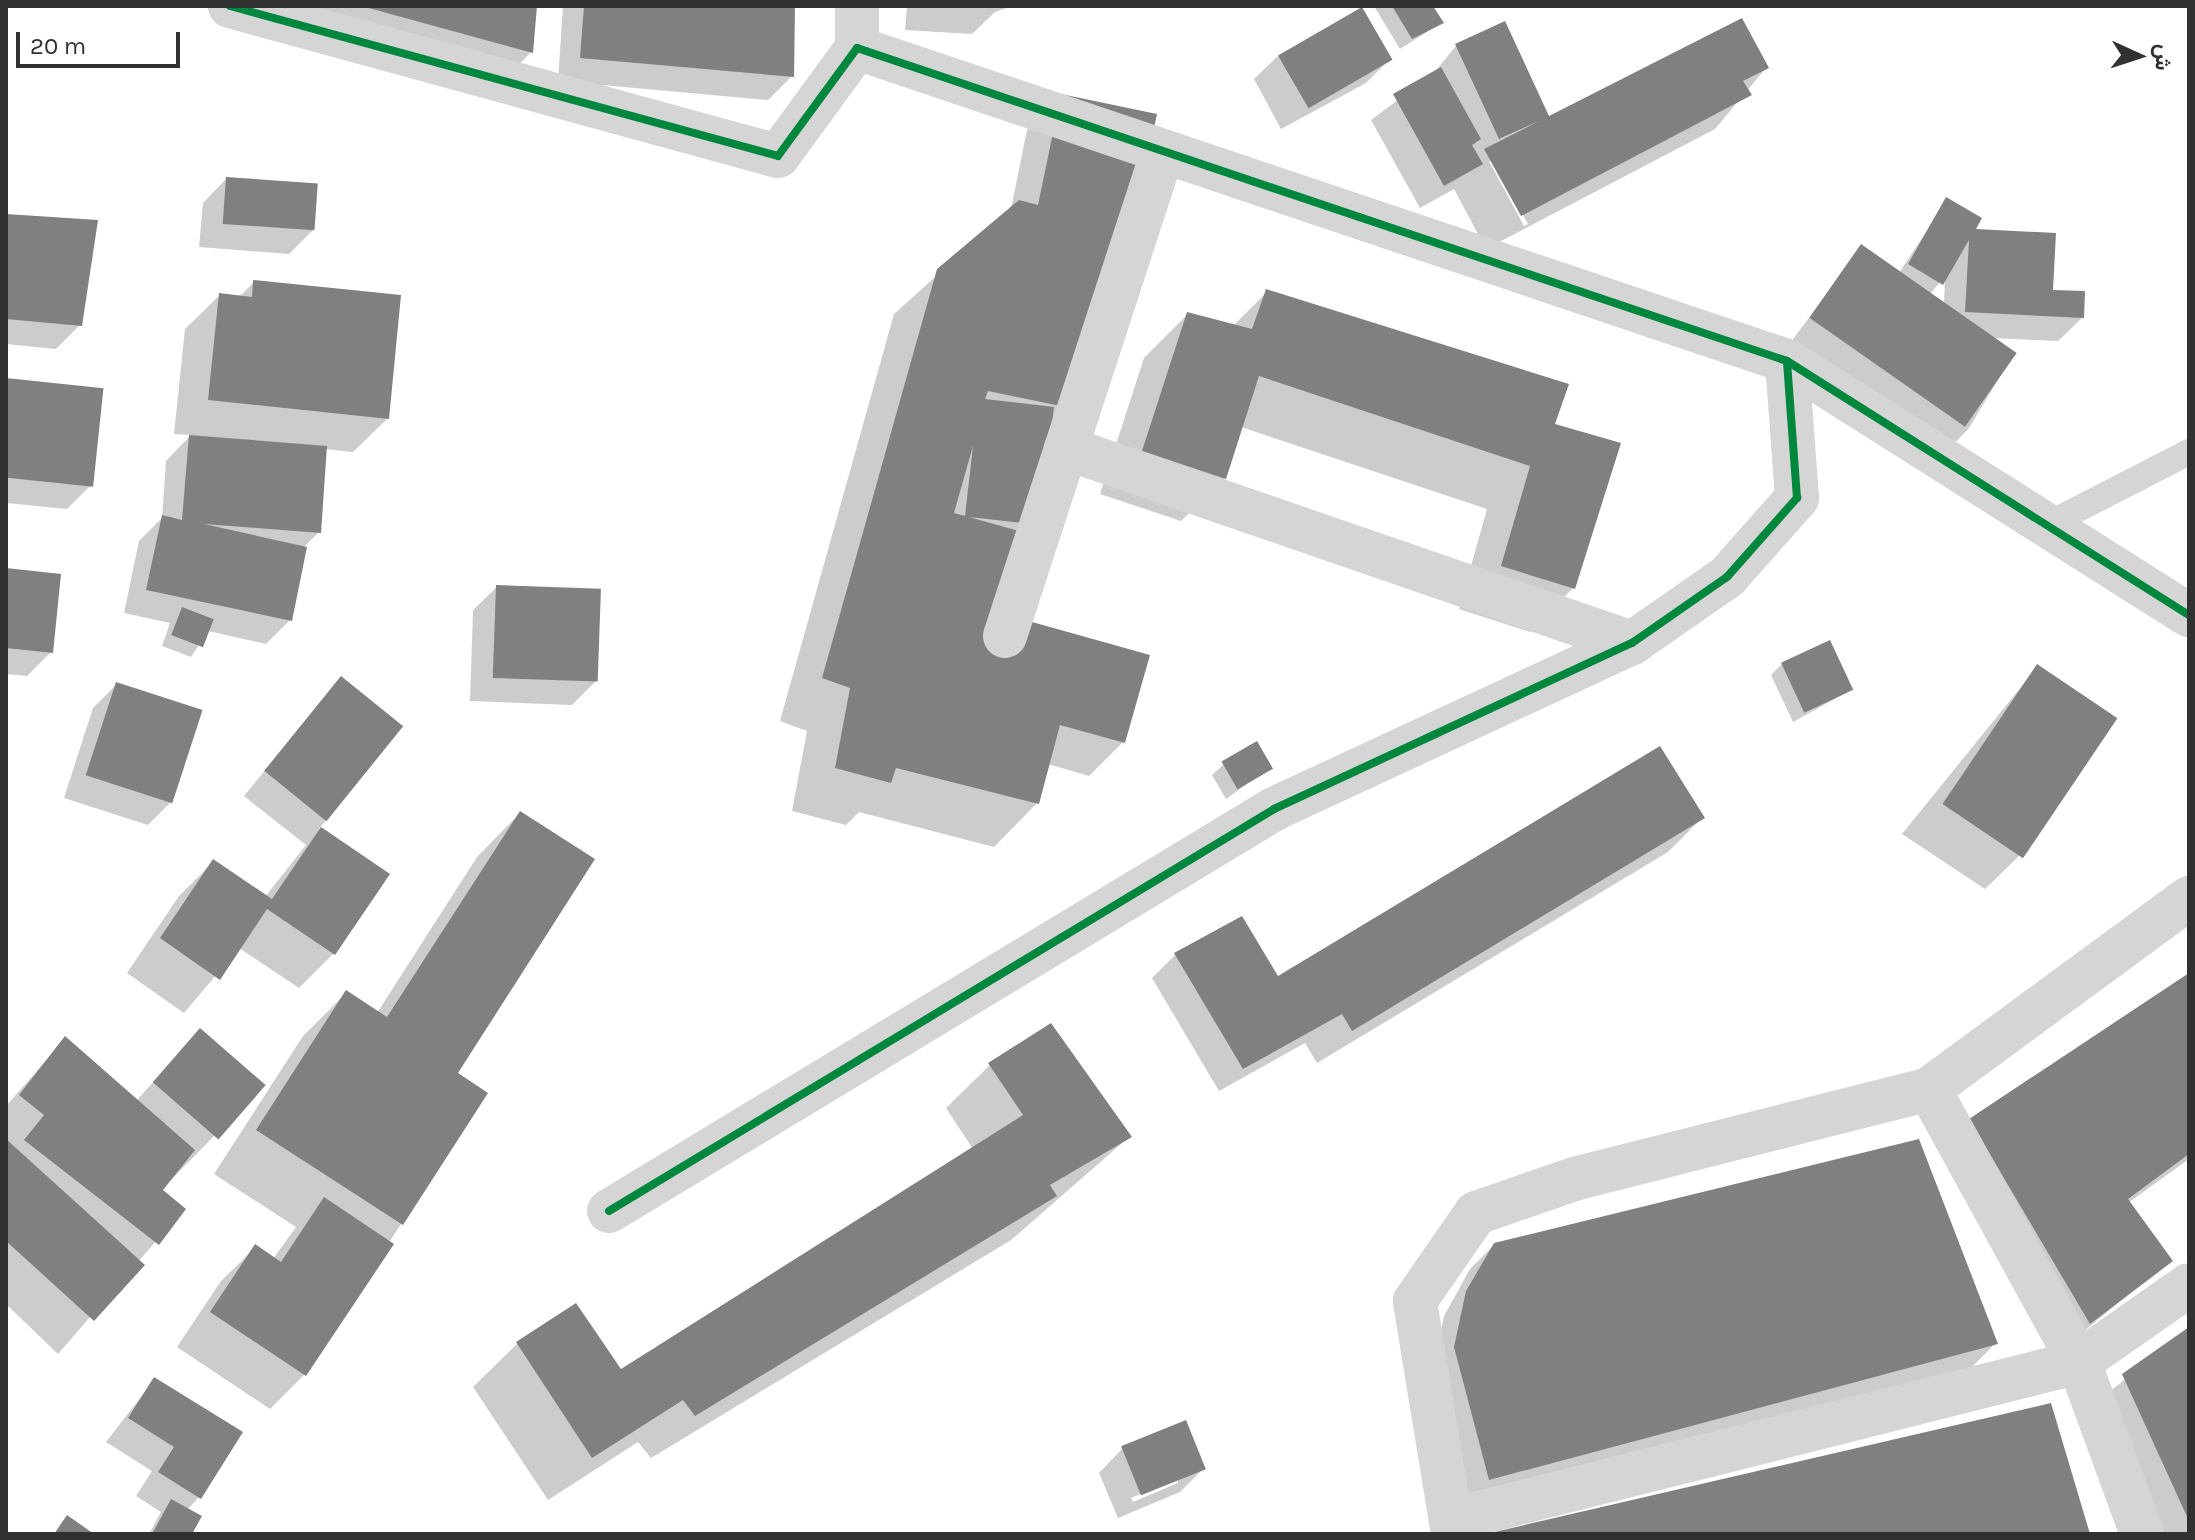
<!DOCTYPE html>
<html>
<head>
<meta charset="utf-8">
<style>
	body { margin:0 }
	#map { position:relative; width:2195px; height:1540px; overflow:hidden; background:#fff; font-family:Karla,Vazirmatn,sans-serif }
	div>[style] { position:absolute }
	.shadow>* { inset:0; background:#0003 }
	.building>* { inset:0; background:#808080; transform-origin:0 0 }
	.service>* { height:26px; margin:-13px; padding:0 13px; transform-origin:13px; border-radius:13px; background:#d5d5d5 }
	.minor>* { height:44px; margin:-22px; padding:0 22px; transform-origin:22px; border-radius:22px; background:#d5d5d5 }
	.cycleway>* { height:8px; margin:-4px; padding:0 4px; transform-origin:4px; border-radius:4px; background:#00873e }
	span { translate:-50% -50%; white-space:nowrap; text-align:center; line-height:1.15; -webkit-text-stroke:8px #fff; paint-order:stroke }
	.frame { position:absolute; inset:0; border:8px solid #313131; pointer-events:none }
	.north { position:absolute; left:2099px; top:16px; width:80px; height:80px; -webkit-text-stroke:6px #fff; paint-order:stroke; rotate:93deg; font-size:22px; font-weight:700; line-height:32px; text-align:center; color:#313131 }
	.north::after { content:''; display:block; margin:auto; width:28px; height:36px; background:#313131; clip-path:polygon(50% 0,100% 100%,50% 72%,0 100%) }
	.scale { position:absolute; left:16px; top:32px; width:164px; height:36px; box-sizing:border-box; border:4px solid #313131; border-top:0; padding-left:10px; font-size:24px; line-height:28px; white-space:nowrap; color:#313131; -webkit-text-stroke:6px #fff; paint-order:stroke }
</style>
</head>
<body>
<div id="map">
	<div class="shadow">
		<div style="clip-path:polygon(253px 6px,535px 6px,531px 52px,508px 76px)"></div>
		<div style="clip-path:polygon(563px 6px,793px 6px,792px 76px,768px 100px,558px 81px)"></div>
		<div style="clip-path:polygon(907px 6px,1013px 6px,995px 12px,972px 34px,905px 30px)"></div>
		<div style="clip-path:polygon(1374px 6px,1431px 6px,1441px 23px,1400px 49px)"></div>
		<div style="clip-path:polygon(evenodd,1504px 23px,1547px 115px,1540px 122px,1766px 68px,1715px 129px,1486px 249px,1454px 189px,1420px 208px,1371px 120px,1434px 73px,1456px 46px,1504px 23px,1489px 161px,1493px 161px,1528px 224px,1524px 226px,1489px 161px)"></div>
		<div style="clip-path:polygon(1278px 56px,1389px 60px,1366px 83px,1281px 129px,1254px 79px)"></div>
		<div style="clip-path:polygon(1062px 96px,1155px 116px,1005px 616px,1123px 742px,1089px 776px,1048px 764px,1037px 803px,994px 847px,859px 812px,846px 825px,792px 811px,807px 731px,780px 721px,894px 314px,1011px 209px,1027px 130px)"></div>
		<div style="clip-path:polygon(226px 179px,313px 230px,289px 254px,199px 247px,203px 203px)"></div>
		<div style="clip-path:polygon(evenodd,1947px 200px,1972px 231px,2082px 318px,2058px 341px,1992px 338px,2014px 353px,1969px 428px,1946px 452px,1790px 343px,1862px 247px,1899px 273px,1947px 200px,1945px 276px,1944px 304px,1930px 294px,1945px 276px)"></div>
		<div style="clip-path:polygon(6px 216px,80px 325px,56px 349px,6px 344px)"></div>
		<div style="clip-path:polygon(254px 282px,388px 418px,353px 452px,325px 449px,319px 532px,303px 548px,290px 620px,266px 644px,208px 631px,191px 657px,162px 646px,170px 623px,124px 613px,139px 541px,162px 518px,166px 461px,191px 435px,174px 434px,185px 329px,220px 295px,239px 297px)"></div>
		<div style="clip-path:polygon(1267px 292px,1553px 426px,1573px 588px,1530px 632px,1459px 609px,1487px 509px,1241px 427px,1225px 478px,1181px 521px,1100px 494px,1144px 358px,1187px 315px,1233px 326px)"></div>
		<div style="clip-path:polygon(6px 380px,90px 486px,67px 509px,6px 503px)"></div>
		<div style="clip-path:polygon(6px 570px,51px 652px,27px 676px,6px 674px)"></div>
		<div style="clip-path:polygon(497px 587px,596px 681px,572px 705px,470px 701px,473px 610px)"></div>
		<div style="clip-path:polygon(1782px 664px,1851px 690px,1793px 722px,1771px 675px)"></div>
		<div style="clip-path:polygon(2038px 666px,2020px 855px,1985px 889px,1902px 834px)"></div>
		<div style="clip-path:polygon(341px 678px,401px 726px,319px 829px,387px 875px,333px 954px,299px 988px,239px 948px,184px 1013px,127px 973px,179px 896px,213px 862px,265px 897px,306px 845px,244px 796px)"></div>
		<div style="clip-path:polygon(116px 685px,171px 802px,148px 825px,64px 798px,93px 708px)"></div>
		<div style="clip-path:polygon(1224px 764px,1270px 768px,1226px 799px,1212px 775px)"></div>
		<div style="clip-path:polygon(520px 813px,455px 1074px,401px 1224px,304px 1375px,270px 1409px,177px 1347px,221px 1281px,256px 1247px,273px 1259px,296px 1227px,214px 1174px,303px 1036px,346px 993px,377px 1013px,477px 857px)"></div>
		<div style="clip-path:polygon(1702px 818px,1668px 852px,1317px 1063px,1305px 1043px,1219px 1091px,1152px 978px,1175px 955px,1278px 979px)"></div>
		<div style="clip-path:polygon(2189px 975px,2189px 1159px,2128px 1203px,2170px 1260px,2066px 1346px,1947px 1144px)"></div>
		<div style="clip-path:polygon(200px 1031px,264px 1085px,160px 1191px,183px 1210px,58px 1354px,6px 1304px,6px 1106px,65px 1039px,136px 1101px)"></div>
		<div style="clip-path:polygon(990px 1065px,1129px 1137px,1011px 1240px,651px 1458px,638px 1442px,548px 1500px,473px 1387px,517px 1344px,575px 1306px,621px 1371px,973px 1149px,946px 1108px)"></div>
		<div style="clip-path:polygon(1495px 1244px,1996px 1343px,1972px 1367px,1466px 1502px,1432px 1372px,1444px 1316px,1470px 1269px)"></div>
		<div style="clip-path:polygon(2189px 1329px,2189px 1534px,2161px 1534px,2100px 1399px)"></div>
		<div style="clip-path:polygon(154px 1380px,199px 1497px,187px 1510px,190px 1534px,149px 1534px,161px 1512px,136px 1496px,152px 1471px,106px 1442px)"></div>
		<div style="clip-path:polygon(evenodd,1122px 1449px,1204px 1468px,1180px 1492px,1118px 1518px,1099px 1473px,1122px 1449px,1178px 1478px,1178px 1483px,1133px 1502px,1131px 1498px,1178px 1478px)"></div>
	</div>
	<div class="building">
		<div style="clip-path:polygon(365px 6px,537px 6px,533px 53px,365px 7px)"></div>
		<div style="clip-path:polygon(584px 6px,795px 6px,794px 77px,580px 58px)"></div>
		<div style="clip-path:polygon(1392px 6px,1433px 6px,1444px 23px,1412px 39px)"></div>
		<div style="left:1362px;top:7px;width:61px;height:97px;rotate:60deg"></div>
		<div style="clip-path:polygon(1742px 18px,1769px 68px,1743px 81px,1752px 95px,1521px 216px,1484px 149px,1541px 120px,1499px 139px,1455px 44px,1505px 21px,1549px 116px)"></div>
		<div style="clip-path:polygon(1441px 67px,1481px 139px,1472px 145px,1483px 164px,1444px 186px,1393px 94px)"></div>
		<div style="clip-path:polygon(evenodd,1061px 94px,1157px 114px,1094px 413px,988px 391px,985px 399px,1054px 407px,1040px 525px,969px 517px,1030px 534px,1007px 615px,1150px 655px,1125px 743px,1060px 725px,1039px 804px,896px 768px,891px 783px,835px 768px,850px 688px,822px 678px,937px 269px,1019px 200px,1038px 205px,1061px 94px,973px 446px,965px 516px,954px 513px,973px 446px)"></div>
		<div style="left:226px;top:177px;width:92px;height:47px;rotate:4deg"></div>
		<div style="clip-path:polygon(1946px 197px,1982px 218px,1976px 229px,2056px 233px,2053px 290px,2085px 291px,2084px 318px,1965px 312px,1969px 240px,1943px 285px,1908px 264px)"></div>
		<div style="clip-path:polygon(6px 214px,98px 220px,82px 326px,6px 319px)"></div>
		<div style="left:1861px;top:244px;width:190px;height:90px;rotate:35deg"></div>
		<div style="clip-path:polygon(253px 280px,401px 295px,389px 419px,208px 400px,219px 293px,252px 297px)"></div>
		<div style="clip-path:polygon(1266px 289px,1569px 384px,1555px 424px,1621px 443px,1575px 589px,1501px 566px,1530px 466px,1259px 376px,1226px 479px,1142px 451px,1187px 312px,1252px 329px)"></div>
		<div style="left:6px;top:378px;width:98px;height:99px;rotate:6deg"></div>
		<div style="clip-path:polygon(189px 435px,327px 446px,321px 533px,204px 524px,307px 547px,292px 621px,146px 590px,162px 515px,182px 520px)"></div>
		<div style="clip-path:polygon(6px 568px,61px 574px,53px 653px,6px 648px)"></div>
		<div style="left:496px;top:585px;width:105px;height:93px;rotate:2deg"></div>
		<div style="left:182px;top:607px;width:34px;height:30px;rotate:21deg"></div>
		<div style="left:1830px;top:640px;width:55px;height:54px;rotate:65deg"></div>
		<div style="left:2037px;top:664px;width:97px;height:169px;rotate:34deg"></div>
		<div style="left:341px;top:676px;width:80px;height:122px;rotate:39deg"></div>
		<div style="left:116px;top:682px;width:91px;height:98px;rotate:18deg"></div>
		<div style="left:1257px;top:741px;width:32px;height:41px;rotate:60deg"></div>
		<div style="clip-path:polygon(1660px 746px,1705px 818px,1352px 1031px,1342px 1014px,1243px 1069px,1174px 953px,1242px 916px,1278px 976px)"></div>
		<div style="clip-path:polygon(520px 811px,595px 859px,458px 1073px,488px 1093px,403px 1225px,256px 1130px,346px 990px,387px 1017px)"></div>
		<div style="clip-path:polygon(321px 827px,390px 874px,335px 955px,267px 909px,220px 980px,160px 938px,213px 859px,272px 899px)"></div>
		<div style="clip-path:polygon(2189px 973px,2189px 1154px,2128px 1199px,2173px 1261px,2090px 1324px,1969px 1119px)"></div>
		<div style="clip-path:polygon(1051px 1023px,1132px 1137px,1050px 1185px,1057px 1196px,695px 1416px,683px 1400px,592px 1458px,516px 1342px,576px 1303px,621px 1369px,1023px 1115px,988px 1063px)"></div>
		<div style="left:200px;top:1028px;width:87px;height:72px;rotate:41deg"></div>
		<div style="clip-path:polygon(65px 1036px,195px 1150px,163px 1190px,186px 1209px,159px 1245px,24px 1140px,44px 1115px,19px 1095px)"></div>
		<div style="clip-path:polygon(6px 1139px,145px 1265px,94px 1321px,6px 1241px)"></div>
		<div style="clip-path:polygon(1919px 1139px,1998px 1344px,1489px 1480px,1454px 1347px,1466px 1291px,1494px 1243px)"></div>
		<div style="clip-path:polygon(324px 1197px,394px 1244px,306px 1376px,210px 1312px,255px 1244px,281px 1262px)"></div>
		<div style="clip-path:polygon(2189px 1327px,2189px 1521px,2122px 1374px)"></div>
		<div style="clip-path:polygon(154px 1377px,243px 1432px,201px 1499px,158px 1472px,174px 1447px,128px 1418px)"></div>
		<div style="clip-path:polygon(2051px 1403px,2090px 1534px,1490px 1534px,1490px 1533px)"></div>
		<div style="left:1186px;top:1420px;width:53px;height:70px;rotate:68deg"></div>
		<div style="clip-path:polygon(171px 1499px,202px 1516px,192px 1534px,152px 1534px)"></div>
		<div style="clip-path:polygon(67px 1515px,94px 1534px,54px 1534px)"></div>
	</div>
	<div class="service">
		<div style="left:2047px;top:525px;width:160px;rotate:-27.2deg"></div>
	</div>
	<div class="minor">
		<div style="left:230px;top:6px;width:568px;rotate:15.31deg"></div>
		<div style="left:778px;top:156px;width:134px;rotate:-53.8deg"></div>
		<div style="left:857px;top:48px;width:981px;rotate:18.6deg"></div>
		<div style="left:1787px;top:361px;width:476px;rotate:32.3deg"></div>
		<div style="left:857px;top:48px;width:42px;rotate:-90deg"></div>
		<div style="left:1066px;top:448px;width:599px;rotate:19.01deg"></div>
		<div style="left:1005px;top:636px;width:510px;rotate:-71.96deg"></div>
		<div style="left:1929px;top:1089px;width:311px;rotate:61.2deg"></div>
		<div style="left:2079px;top:1362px;width:183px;rotate:69.9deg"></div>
		<div style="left:609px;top:1211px;width:777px;rotate:-31.15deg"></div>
		<div style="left:1274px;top:809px;width:395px;rotate:-24.9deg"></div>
		<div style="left:1632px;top:643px;width:116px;rotate:-34.8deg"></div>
		<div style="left:1727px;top:577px;width:106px;rotate:-48.5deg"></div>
		<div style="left:1797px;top:498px;width:137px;rotate:-94.2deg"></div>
		<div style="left:1451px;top:1520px;width:648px;rotate:-14.12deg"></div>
		<div style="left:2079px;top:1362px;width:134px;rotate:-35deg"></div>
		<div style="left:1453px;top:1534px;width:236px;rotate:-99.3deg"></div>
		<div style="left:1415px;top:1301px;width:107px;rotate:-55.3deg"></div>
		<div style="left:1476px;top:1213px;width:104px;rotate:-19.1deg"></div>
		<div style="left:1574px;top:1179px;width:366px;rotate:-14.2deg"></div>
		<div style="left:1929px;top:1089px;width:323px;rotate:-36.3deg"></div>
	</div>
	<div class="cycleway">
		<div style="left:230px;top:6px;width:568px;rotate:15.31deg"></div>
		<div style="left:778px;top:156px;width:134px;rotate:-53.8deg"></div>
		<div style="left:857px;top:48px;width:981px;rotate:18.6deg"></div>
		<div style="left:1787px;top:361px;width:476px;rotate:32.3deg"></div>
		<div style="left:609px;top:1211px;width:777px;rotate:-31.15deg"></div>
		<div style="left:1274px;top:809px;width:395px;rotate:-24.9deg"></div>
		<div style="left:1632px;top:643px;width:116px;rotate:-34.8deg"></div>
		<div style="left:1727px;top:577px;width:106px;rotate:-48.5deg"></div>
		<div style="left:1797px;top:498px;width:137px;rotate:-94.2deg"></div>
	</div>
	<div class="frame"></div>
	<div class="north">ش</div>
	<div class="scale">20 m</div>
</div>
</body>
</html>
